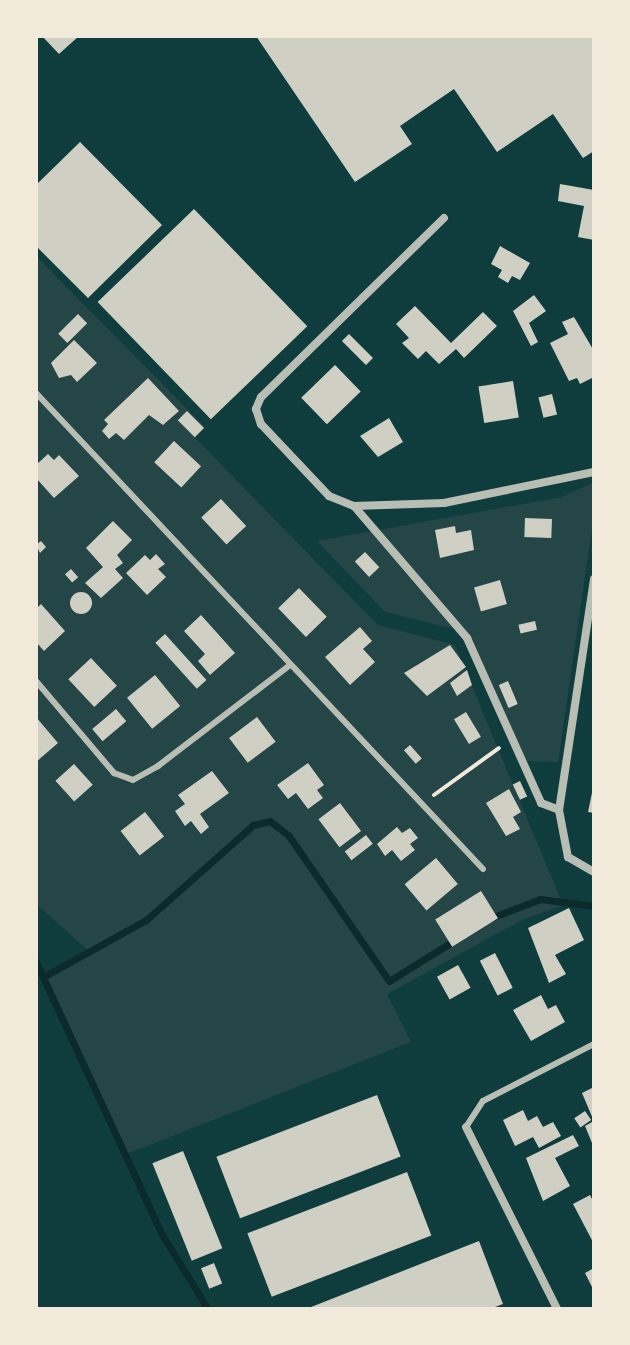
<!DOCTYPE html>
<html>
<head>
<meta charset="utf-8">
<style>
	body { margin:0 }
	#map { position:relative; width:630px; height:1345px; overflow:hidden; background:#0f3d3e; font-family:Merriweather,serif }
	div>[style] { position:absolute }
	.green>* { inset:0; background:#244646 }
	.stream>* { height:7px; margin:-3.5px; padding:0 3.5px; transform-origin:3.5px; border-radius:3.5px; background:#0a2a2b }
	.building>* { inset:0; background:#cfcfc3; transform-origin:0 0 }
	.round { border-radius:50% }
	.path>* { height:4px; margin:-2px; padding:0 2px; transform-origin:2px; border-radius:2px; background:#f1e9da }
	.service>* { height:6px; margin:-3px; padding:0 3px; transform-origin:3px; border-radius:3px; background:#b8beb3 }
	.minor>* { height:8px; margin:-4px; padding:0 4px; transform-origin:4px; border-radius:4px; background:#b8beb3 }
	span { translate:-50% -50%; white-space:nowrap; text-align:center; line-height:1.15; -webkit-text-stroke:6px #f1e9da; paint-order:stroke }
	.frame { position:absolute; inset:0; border:38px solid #f1e9da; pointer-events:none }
</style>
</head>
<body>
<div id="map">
	<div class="green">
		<div style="clip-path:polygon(36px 256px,205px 427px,195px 438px,378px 625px,455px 645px,563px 905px,522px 920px,387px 994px,411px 1042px,124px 1155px,43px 977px,89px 951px,36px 904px)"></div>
		<div style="clip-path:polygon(594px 482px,594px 515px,558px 762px,527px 761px,465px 632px,385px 612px,317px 541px,562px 497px)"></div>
	</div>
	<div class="stream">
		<div style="left:488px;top:919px;width:56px;rotate:-21deg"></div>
		<div style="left:540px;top:899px;width:54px;rotate:7.4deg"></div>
		<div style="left:36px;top:962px;width:298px;rotate:65.2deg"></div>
		<div style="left:161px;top:1233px;width:89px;rotate:58.3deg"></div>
		<div style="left:43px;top:977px;width:118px;rotate:-29deg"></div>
		<div style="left:146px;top:920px;width:143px;rotate:-41.6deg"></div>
		<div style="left:253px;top:825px;width:17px;rotate:-13deg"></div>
		<div style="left:270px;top:821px;width:24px;rotate:38deg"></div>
		<div style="left:289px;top:836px;width:176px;rotate:55.4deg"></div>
		<div style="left:389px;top:981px;width:81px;rotate:-31.9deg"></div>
	</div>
	<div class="building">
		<div style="clip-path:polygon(42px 36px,79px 36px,59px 54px)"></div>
		<div style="clip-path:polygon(256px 36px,594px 36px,594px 151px,583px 158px,553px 114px,497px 152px,454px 89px,400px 126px,412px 144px,355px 182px)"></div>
		<div style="clip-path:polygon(80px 142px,162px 225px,88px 298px,36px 246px,36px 185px)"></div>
		<div style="clip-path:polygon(560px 184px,594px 190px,594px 240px,578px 237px,584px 206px,558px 201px)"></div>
		<div style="left:194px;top:209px;width:163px;height:134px;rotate:46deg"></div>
		<div style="clip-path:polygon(500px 246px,530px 263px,520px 280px,512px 276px,508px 283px,498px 277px,502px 270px,491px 264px)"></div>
		<div style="clip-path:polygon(534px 295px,546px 311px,529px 323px,538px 342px,531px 346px,513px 311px)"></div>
		<div style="clip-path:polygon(415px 306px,451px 343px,483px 312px,497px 326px,464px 358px,456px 349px,439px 364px,426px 351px,418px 359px,402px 343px,409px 338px,396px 324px)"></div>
		<div style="left:78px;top:314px;width:13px;height:28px;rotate:45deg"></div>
		<div style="clip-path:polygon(574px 317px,594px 351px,594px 377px,580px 384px,577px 378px,569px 381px,550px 343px,568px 334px,562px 322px)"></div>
		<div style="left:349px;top:334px;width:34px;height:10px;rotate:45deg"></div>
		<div style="clip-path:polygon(74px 340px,97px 363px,77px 382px,71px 375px,59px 378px,51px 363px)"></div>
		<div style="left:335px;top:365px;width:37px;height:47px;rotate:46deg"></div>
		<div style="clip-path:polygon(148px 378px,179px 411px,163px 425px,149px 415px,124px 440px,116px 433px,109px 439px,102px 431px,108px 424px,104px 420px)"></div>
		<div style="left:513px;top:381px;width:37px;height:35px;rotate:81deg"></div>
		<div style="left:552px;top:394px;width:21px;height:14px;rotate:76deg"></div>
		<div style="left:187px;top:411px;width:24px;height:13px;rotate:45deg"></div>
		<div style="clip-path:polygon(389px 418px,403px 442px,378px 457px,360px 436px)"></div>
		<div style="left:174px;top:441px;width:37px;height:29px;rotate:43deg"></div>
		<div style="clip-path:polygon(48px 454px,54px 460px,59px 455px,79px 476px,54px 498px,36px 478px,36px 465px)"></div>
		<div style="left:221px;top:499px;width:37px;height:27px;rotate:47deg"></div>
		<div style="left:525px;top:518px;width:27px;height:19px;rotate:2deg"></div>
		<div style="clip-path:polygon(113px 521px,132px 540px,117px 555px,123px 563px,115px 569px,123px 578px,101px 598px,85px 583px,103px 567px,86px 548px)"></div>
		<div style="clip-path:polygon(455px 526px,456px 533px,471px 530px,474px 550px,440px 558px,435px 530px)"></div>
		<div style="clip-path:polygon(41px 541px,46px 547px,40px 553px,36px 545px)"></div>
		<div style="left:365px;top:552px;width:21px;height:14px;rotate:47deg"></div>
		<div style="clip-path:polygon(156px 554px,165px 564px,158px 569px,166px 577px,147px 595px,126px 573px,145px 555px,150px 560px)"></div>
		<div style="left:71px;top:569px;width:11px;height:8px;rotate:49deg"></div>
		<div style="left:500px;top:580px;width:25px;height:27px;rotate:74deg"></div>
		<div style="left:299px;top:588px;width:40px;height:29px;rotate:46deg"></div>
		<div class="round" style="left:70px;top:592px;width:22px;height:22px"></div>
		<div style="clip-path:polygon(41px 604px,65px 631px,44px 651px,36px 642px,36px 609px)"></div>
		<div style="clip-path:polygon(201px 615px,235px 653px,210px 675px,198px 661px,205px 654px,184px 631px)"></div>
		<div style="left:535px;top:621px;width:9px;height:17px;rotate:77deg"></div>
		<div style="clip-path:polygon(360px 627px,372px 641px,363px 649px,375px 662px,350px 685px,325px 657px)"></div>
		<div style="left:165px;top:634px;width:62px;height:13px;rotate:48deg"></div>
		<div style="clip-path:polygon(450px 645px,466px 667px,427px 696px,404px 673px)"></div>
		<div style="left:91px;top:658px;width:38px;height:31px;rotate:47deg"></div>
		<div style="clip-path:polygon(467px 670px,472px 685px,457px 696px,450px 683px)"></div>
		<div style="left:155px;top:675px;width:40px;height:36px;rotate:51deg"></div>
		<div style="left:508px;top:681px;width:25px;height:10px;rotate:67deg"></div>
		<div style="left:116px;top:709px;width:16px;height:31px;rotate:50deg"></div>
		<div style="left:466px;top:712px;width:29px;height:14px;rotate:59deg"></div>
		<div style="clip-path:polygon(36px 717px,58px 743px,36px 762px)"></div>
		<div style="left:257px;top:717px;width:31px;height:35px;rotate:53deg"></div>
		<div style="left:410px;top:745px;width:18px;height:8px;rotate:49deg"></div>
		<div style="clip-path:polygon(308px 763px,324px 785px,317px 790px,323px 798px,308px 809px,296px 793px,288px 799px,277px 785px)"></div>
		<div style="left:74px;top:764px;width:28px;height:25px;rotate:48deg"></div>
		<div style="clip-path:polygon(212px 771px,229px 793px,200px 814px,209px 827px,201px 834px,191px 821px,185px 826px,175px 811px,185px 804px,178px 795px)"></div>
		<div style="left:520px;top:781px;width:17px;height:8px;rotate:65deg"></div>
		<div style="clip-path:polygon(594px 783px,594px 813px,588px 812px)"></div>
		<div style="clip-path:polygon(509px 789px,521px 812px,513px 817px,520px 829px,506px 836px,486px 803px)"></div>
		<div style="left:340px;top:803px;width:35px;height:27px;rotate:53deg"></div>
		<div style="left:145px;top:812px;width:31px;height:31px;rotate:52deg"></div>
		<div style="clip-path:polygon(397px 827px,402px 833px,410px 828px,418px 838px,410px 844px,415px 850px,401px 861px,392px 850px,385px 856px,377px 844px)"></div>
		<div style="left:366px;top:835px;width:11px;height:27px;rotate:52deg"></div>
		<div style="left:436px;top:858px;width:34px;height:41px;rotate:50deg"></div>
		<div style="left:481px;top:891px;width:32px;height:54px;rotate:58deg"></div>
		<div style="clip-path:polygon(569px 908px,584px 940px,555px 955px,566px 974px,549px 983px,528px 928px)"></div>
		<div style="left:495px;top:953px;width:39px;height:17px;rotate:63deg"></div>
		<div style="left:458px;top:965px;width:26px;height:24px;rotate:61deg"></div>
		<div style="clip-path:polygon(541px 995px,548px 1009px,556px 1005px,565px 1022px,531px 1041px,513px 1010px)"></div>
		<div style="clip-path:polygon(592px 1088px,594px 1092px,593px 1119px,582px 1093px)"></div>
		<div style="left:377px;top:1095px;width:66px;height:172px;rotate:69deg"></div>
		<div style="clip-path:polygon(523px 1110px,528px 1121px,537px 1116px,543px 1127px,553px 1122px,561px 1136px,539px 1148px,533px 1137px,515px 1146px,503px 1120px)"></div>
		<div style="left:585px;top:1111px;width:11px;height:13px;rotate:56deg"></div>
		<div style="clip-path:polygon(592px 1122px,594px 1142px,592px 1143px,585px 1126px)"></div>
		<div style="clip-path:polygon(573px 1135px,579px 1146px,555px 1158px,570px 1186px,543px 1201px,526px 1158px)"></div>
		<div style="left:183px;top:1151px;width:105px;height:33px;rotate:68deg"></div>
		<div style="left:407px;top:1172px;width:68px;height:171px;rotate:69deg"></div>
		<div style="clip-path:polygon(590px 1195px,594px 1203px,594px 1244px,573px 1204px)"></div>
		<div style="clip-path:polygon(479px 1241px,503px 1304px,490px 1309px,306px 1309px)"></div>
		<div style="left:214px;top:1263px;width:22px;height:14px;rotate:68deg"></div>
		<div style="clip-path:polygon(594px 1268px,594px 1291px,585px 1273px)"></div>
	</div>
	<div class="path">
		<div style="left:434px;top:795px;width:80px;rotate:-35.9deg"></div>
	</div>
	<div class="service">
		<div style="left:36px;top:393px;width:653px;rotate:46.8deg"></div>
		<div style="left:36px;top:681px;width:121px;rotate:49.7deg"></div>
		<div style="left:114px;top:773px;width:20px;rotate:20deg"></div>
		<div style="left:133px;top:780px;width:29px;rotate:-29deg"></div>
		<div style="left:158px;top:766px;width:166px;rotate:-37.4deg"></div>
		<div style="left:466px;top:1127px;width:31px;rotate:-57deg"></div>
		<div style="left:483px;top:1101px;width:125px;rotate:-27.2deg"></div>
	</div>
	<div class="minor">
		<div style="left:444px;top:218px;width:256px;rotate:135.6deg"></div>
		<div style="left:261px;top:397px;width:13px;rotate:113deg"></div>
		<div style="left:256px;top:409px;width:16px;rotate:72deg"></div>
		<div style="left:261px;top:424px;width:99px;rotate:46.6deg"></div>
		<div style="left:329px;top:496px;width:27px;rotate:22deg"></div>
		<div style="left:354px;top:506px;width:174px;rotate:49.4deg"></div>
		<div style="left:467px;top:638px;width:181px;rotate:65.8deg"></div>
		<div style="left:541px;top:803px;width:19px;rotate:21deg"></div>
		<div style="left:354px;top:506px;width:90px;rotate:-1.9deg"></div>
		<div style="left:444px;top:503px;width:153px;rotate:-11.7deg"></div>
		<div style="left:594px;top:579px;width:234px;rotate:98.6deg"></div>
		<div style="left:559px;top:810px;width:48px;rotate:79.2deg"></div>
		<div style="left:568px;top:857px;width:30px;rotate:30deg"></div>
		<div style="left:466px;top:1127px;width:203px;rotate:63.4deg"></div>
	</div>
	<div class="frame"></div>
</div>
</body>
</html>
